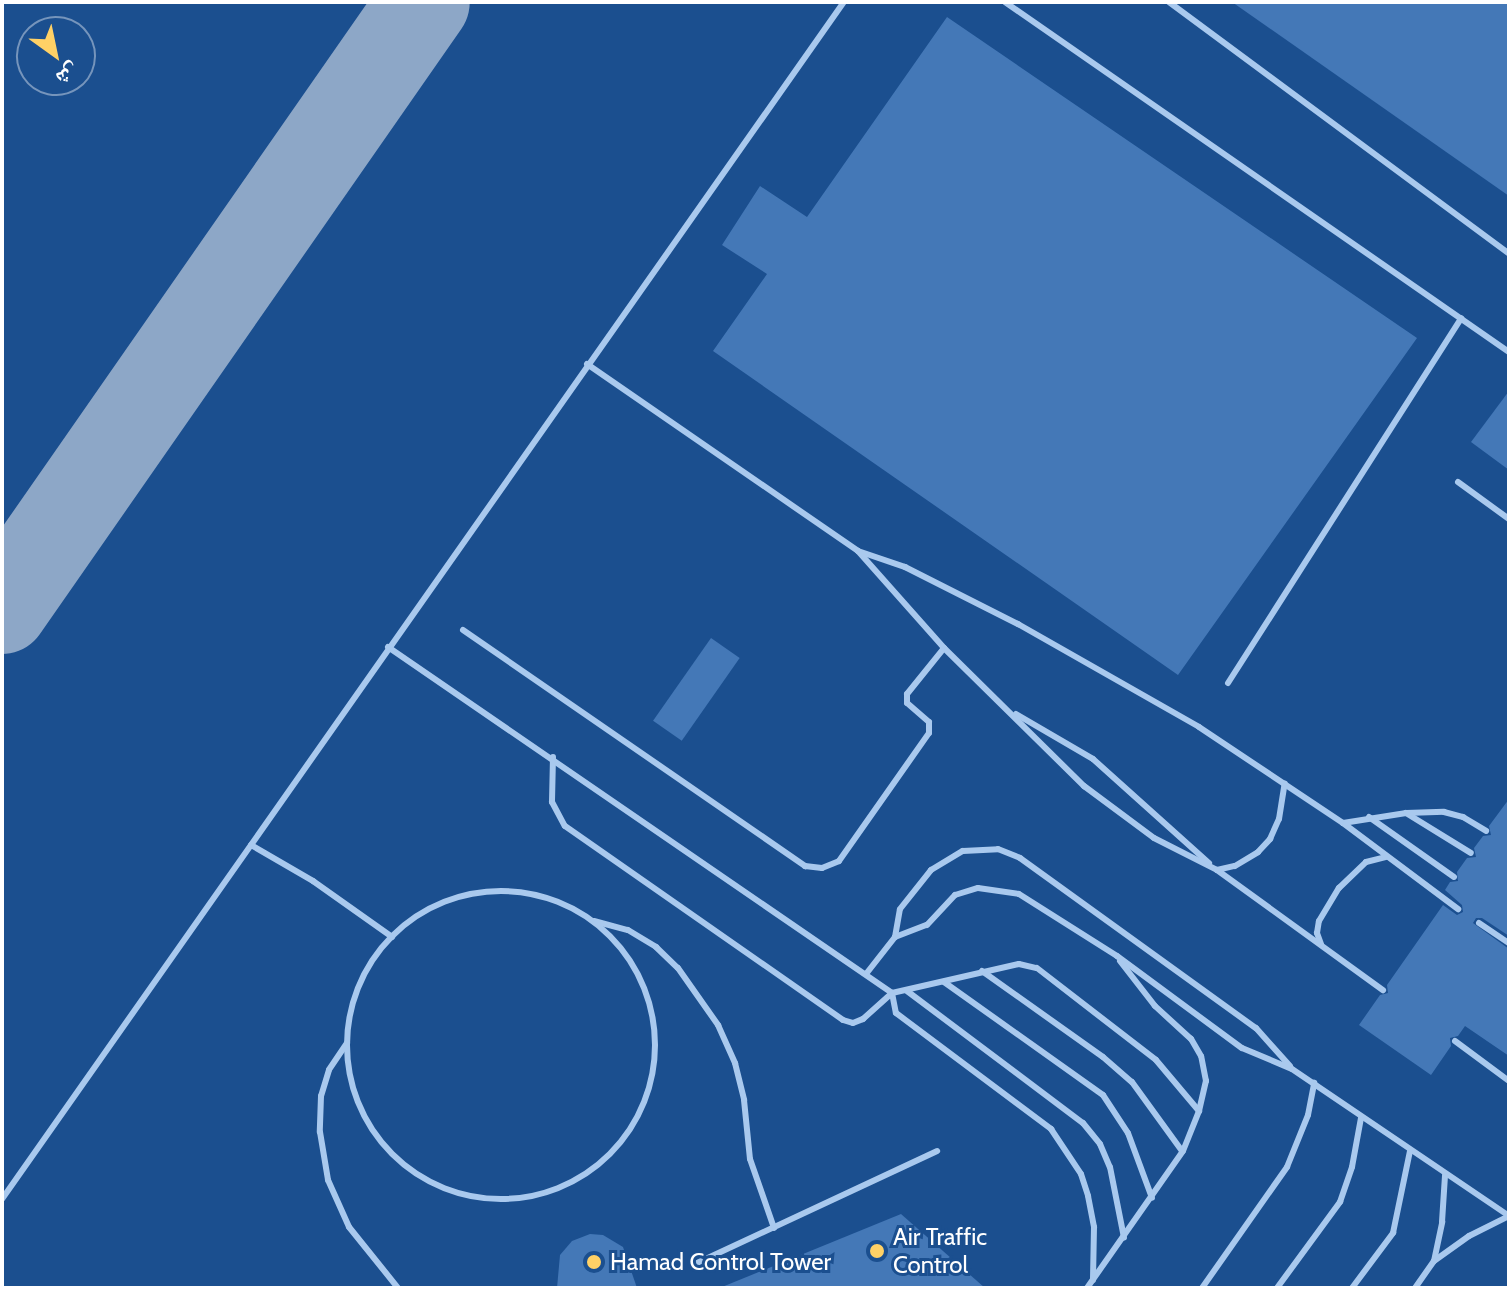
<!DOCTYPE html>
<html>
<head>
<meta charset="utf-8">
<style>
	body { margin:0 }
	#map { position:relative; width:1511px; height:1290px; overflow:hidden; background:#1b4f8f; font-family:Cabin,"Noto Naskh Arabic",sans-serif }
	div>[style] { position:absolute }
	.taxiway>* { height:92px; margin:-46px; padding:0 46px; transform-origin:46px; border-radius:46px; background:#8da7c7 }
	.building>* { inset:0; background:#4478b7; transform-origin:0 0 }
	.lane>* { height:6px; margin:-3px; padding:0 3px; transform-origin:3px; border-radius:3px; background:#a9c9ee }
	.lane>.ring { margin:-3px; padding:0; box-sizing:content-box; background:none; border:6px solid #a9c9ee; border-radius:50% }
	.dots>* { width:22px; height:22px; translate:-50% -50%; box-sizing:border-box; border:4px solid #1b4f8f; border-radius:50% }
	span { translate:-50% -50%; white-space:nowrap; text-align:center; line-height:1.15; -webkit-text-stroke:6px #1b4f8f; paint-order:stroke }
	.poi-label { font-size:24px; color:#fff }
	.left { translate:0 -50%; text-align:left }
	.frame { position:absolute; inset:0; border:4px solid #fff; pointer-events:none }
	.north { position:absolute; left:16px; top:16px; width:80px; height:80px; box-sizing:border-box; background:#1b4f8f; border:2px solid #7695bc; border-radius:50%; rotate:147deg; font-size:22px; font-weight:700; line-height:32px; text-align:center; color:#fff }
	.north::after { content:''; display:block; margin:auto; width:28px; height:36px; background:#ffd166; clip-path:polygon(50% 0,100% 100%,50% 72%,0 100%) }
</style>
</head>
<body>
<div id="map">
	<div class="taxiway">
		<div style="left:2px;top:608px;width:738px;rotate:-55.15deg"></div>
	</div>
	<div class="building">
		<div style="clip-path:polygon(1232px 2px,1509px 2px,1509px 196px)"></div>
		<div style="clip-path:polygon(947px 17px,1417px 338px,1178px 675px,713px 351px,767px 274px,722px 245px,760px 186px,807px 217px)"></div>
		<div style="clip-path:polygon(1509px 391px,1509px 470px,1471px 442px)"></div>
		<div style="left:711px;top:638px;width:35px;height:101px;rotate:35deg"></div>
		<div style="clip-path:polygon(1509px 799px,1509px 936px,1482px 918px,1476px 918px,1473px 923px,1509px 949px,1509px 1056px,1465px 1026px,1458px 1036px,1450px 1038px,1451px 1046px,1431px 1075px,1359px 1025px,1380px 995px,1388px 993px,1387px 985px,1443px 905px,1457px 915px,1463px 912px,1462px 905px,1445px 890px,1450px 882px,1458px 881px,1457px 872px,1467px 858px,1476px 857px,1474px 848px,1483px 836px,1491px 835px,1489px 826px)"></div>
		<div style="clip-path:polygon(901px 1214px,985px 1288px,722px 1288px,722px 1287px)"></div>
		<div style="clip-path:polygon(590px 1234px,603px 1235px,623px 1247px,637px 1288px,557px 1288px,560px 1255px,572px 1241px)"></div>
	</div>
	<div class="lane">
		<div style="left:1005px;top:2px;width:614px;rotate:34.78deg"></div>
		<div style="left:1169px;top:2px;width:423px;rotate:36.5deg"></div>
		<div style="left:587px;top:364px;width:329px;rotate:34.6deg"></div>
		<div style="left:858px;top:551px;width:50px;rotate:18.8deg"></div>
		<div style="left:905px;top:567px;width:127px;rotate:26.8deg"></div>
		<div style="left:1018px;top:624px;width:208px;rotate:29.6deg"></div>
		<div style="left:1199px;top:727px;width:173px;rotate:33.7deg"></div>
		<div style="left:1343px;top:823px;width:144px;rotate:36.8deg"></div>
		<div style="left:1458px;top:482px;width:63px;rotate:36deg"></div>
		<div style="left:858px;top:551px;width:130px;rotate:48.4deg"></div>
		<div style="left:944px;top:648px;width:197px;rotate:44.6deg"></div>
		<div style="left:1084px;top:786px;width:87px;rotate:36.6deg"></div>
		<div style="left:1154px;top:838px;width:71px;rotate:26.9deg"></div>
		<div style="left:1217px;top:870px;width:18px;rotate:-13deg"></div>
		<div style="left:1235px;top:866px;width:27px;rotate:-31deg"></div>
		<div style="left:1258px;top:852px;width:18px;rotate:-47deg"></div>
		<div style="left:1270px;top:839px;width:22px;rotate:-66deg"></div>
		<div style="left:1279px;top:819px;width:36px;rotate:-81deg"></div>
		<div style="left:463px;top:630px;width:416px;rotate:34.6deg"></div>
		<div style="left:805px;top:866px;width:17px;rotate:7deg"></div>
		<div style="left:822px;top:868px;width:18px;rotate:-22deg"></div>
		<div style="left:839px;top:861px;width:156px;rotate:-54.9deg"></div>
		<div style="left:929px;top:733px;width:11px;rotate:-90deg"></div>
		<div style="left:929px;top:722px;width:29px;rotate:-139deg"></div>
		<div style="left:907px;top:703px;width:9px;rotate:-90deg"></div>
		<div style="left:907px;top:694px;width:59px;rotate:-51.2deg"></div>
		<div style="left:388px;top:647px;width:611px;rotate:34.47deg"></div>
		<div style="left:892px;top:993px;width:20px;rotate:79deg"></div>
		<div style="left:896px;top:1013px;width:194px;rotate:36.8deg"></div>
		<div style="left:1051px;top:1129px;width:54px;rotate:56.3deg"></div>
		<div style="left:1081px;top:1174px;width:23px;rotate:72deg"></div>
		<div style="left:1088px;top:1196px;width:32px;rotate:79deg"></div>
		<div style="left:1094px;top:1227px;width:53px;rotate:91.1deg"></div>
		<div style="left:1228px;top:683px;width:433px;rotate:-57.4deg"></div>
		<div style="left:1016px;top:714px;width:89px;rotate:30.3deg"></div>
		<div style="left:1093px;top:759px;width:156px;rotate:41.9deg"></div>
		<div style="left:553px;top:757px;width:45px;rotate:91.3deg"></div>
		<div style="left:552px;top:802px;width:27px;rotate:62deg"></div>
		<div style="left:565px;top:826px;width:339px;rotate:34.9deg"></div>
		<div style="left:843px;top:1020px;width:10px;rotate:17deg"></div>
		<div style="left:853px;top:1023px;width:11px;rotate:-22deg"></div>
		<div style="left:863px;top:1019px;width:39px;rotate:-42deg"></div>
		<div style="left:892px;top:993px;width:130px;rotate:-12.9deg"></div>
		<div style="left:1019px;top:964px;width:18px;rotate:13deg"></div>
		<div style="left:1037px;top:968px;width:150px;rotate:37.7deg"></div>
		<div style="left:1156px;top:1060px;width:67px;rotate:49.9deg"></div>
		<div style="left:1406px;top:813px;width:76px;rotate:31.6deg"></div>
		<div style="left:1369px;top:817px;width:104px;rotate:35.2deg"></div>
		<div style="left:1343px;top:823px;width:64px;rotate:-9deg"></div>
		<div style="left:1406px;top:813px;width:38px;rotate:-2deg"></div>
		<div style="left:1444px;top:812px;width:20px;rotate:15deg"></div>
		<div style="left:1463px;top:817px;width:27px;rotate:31deg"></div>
		<div style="left:251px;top:845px;width:72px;rotate:30.1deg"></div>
		<div style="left:313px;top:881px;width:97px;rotate:35.3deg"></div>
		<div style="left:1217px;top:870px;width:205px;rotate:35.9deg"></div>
		<div class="ring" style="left:347px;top:891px;width:302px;height:302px"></div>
		<div style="left:594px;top:921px;width:35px;rotate:15deg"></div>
		<div style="left:628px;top:930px;width:33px;rotate:31deg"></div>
		<div style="left:656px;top:947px;width:30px;rotate:44deg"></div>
		<div style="left:678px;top:968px;width:70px;rotate:54.9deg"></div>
		<div style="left:718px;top:1025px;width:42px;rotate:65.9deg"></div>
		<div style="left:735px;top:1063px;width:38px;rotate:76deg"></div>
		<div style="left:744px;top:1100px;width:59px;rotate:84.2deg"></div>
		<div style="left:750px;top:1159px;width:73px;rotate:70.8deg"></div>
		<div style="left:1479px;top:923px;width:36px;rotate:34deg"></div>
		<div style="left:895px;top:937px;width:34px;rotate:-21deg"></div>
		<div style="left:927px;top:925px;width:41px;rotate:-47deg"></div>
		<div style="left:955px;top:895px;width:24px;rotate:-17deg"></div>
		<div style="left:978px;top:888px;width:41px;rotate:8.3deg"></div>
		<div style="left:1019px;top:894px;width:116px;rotate:32.3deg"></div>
		<div style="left:1117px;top:956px;width:155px;rotate:36.4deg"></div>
		<div style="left:1242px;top:1048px;width:54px;rotate:22.8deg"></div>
		<div style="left:1292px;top:1069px;width:262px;rotate:34.1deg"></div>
		<div style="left:1321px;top:944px;width:12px;rotate:-110deg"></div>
		<div style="left:1317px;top:933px;width:12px;rotate:-81deg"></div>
		<div style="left:1319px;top:921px;width:39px;rotate:-59deg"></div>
		<div style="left:1339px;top:888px;width:37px;rotate:-44deg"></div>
		<div style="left:1366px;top:862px;width:21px;rotate:-14deg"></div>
		<div style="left:982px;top:971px;width:148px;rotate:35.4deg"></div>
		<div style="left:1103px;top:1057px;width:38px;rotate:41deg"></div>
		<div style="left:1132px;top:1082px;width:85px;rotate:54.1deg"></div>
		<div style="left:866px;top:974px;width:47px;rotate:-51.9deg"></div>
		<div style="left:895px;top:937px;width:28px;rotate:-80deg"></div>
		<div style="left:900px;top:909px;width:50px;rotate:-51.5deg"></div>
		<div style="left:931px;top:870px;width:37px;rotate:-31deg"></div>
		<div style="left:963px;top:851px;width:35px;rotate:-3deg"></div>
		<div style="left:998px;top:849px;width:24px;rotate:22deg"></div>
		<div style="left:1020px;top:858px;width:291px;rotate:35.8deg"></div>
		<div style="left:1256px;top:1028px;width:51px;rotate:48.2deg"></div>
		<div style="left:944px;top:982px;width:195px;rotate:35.4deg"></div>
		<div style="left:1103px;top:1095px;width:45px;rotate:56.7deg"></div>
		<div style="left:1128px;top:1133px;width:69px;rotate:69.7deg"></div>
		<div style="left:907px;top:991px;width:220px;rotate:36.9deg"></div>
		<div style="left:1083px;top:1123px;width:27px;rotate:51deg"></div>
		<div style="left:1100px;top:1144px;width:25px;rotate:67deg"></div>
		<div style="left:1110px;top:1167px;width:72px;rotate:78.8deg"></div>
		<div style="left:1455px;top:1041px;width:67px;rotate:36.5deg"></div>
		<div style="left:347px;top:1043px;width:32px;rotate:124deg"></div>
		<div style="left:329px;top:1070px;width:27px;rotate:107deg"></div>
		<div style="left:321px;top:1096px;width:36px;rotate:92deg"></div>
		<div style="left:320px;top:1132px;width:49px;rotate:80.5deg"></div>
		<div style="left:328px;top:1180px;width:51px;rotate:65.9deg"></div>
		<div style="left:349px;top:1227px;width:78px;rotate:51.2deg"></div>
		<div style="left:2px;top:1199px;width:1463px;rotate:-54.88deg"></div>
		<div style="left:1434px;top:1261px;width:43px;rotate:-35.5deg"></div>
		<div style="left:1469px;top:1236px;width:45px;rotate:-26.6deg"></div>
		<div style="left:697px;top:1263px;width:265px;rotate:-25deg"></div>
		<div style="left:1087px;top:1288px;width:167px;rotate:-55deg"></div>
		<div style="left:1183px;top:1151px;width:43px;rotate:-68.2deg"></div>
		<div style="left:1199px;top:1111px;width:31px;rotate:-77deg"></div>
		<div style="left:1206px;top:1081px;width:25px;rotate:-101deg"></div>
		<div style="left:1201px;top:1056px;width:20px;rotate:-120deg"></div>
		<div style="left:1191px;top:1039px;width:49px;rotate:-137.5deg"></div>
		<div style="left:1155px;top:1006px;width:57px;rotate:-127.9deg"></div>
		<div style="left:1202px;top:1288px;width:148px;rotate:-54.9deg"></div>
		<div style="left:1287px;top:1167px;width:56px;rotate:-68deg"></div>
		<div style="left:1308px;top:1115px;width:33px;rotate:-79deg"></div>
		<div style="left:1277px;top:1288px;width:107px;rotate:-53.8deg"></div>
		<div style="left:1340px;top:1202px;width:37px;rotate:-71deg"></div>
		<div style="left:1352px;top:1167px;width:50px;rotate:-79.6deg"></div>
		<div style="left:1352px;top:1288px;width:69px;rotate:-53.3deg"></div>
		<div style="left:1393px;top:1233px;width:84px;rotate:-78.3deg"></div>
		<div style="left:1415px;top:1288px;width:33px;rotate:-55deg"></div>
		<div style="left:1434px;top:1261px;width:40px;rotate:-78deg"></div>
		<div style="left:1442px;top:1222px;width:47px;rotate:-86.3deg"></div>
	</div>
	<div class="dots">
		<div style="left:877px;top:1251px;background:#ffd166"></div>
		<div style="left:594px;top:1262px;background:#ffd166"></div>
	</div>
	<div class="poi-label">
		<span class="left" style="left:893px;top:1251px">Air Traffic<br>Control</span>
		<span class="left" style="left:610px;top:1262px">Hamad Control Tower</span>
	</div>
	<div class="frame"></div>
	<div class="north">ش</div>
</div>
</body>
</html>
